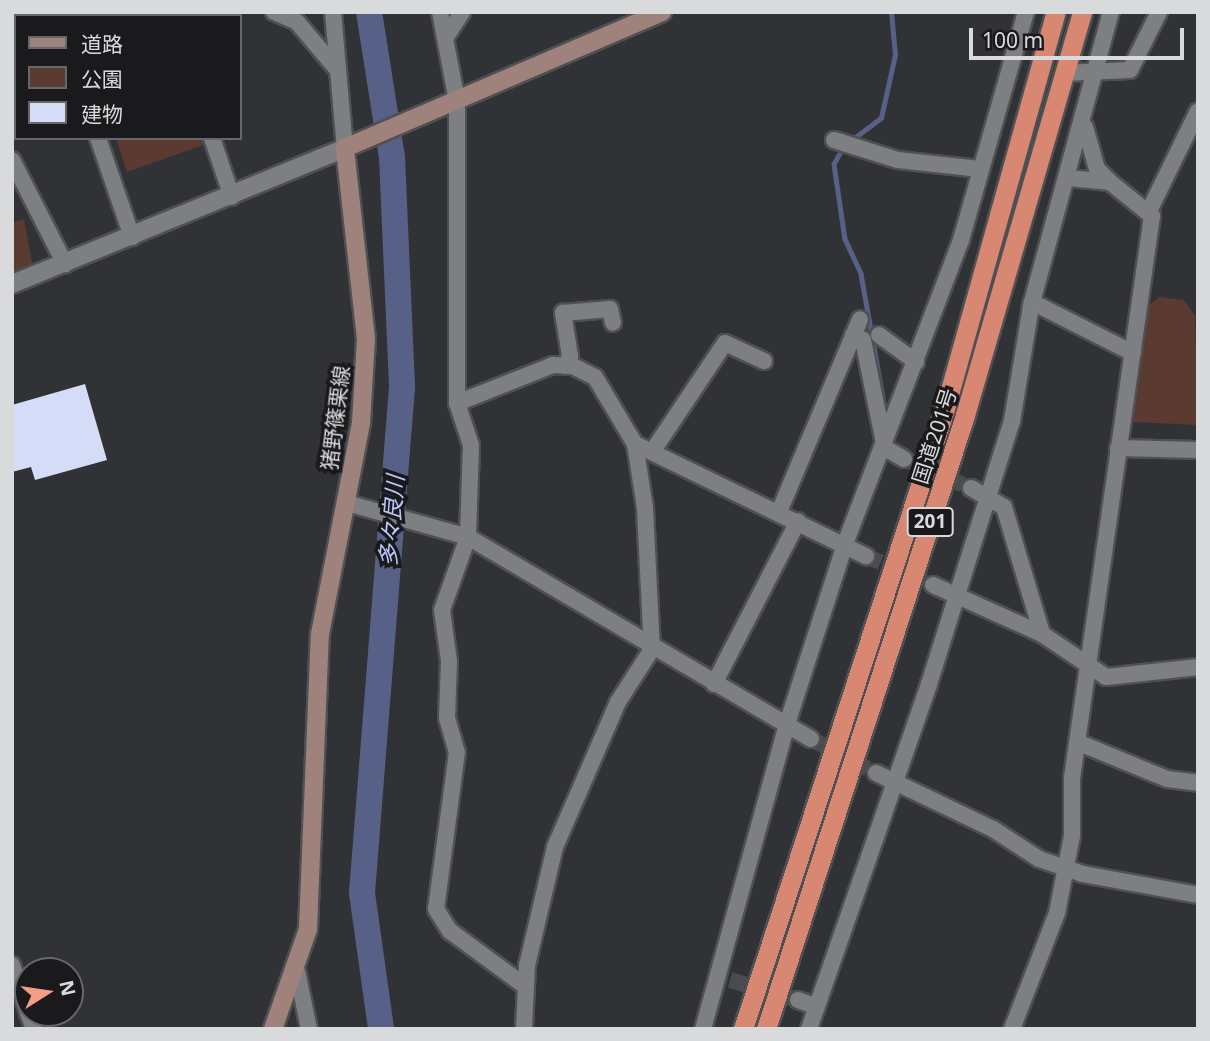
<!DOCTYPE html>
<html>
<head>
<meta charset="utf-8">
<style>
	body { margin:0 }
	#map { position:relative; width:1210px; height:1041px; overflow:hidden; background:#313236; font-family:"Noto Sans","Noto Sans JP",sans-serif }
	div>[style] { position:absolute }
	.green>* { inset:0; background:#5b3a31 }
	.stream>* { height:4.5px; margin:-2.25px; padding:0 2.25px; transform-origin:2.25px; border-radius:2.25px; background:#576188 }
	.river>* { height:26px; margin:-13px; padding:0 13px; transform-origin:13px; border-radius:13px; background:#576188 }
	.building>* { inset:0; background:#d4dcf7 }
	.minor-tunnel>* { height:16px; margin-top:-8px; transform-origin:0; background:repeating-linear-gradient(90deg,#4a4b4f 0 16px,transparent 0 24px) }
	.roads { filter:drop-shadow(2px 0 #4f5052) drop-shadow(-2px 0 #4f5052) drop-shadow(0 2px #4f5052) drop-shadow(0 -2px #4f5052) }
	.minor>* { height:16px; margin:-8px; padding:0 8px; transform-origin:8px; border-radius:8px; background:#7e7f83 }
	.tertiary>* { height:18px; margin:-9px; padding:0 9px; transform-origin:9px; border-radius:9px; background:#7e7f83 }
	.secondary>* { height:18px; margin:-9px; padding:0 9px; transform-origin:9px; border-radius:9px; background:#a0827c }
	.trunk>* { height:19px; margin:-9.5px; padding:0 9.5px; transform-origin:9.5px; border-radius:9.5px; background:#d88772 }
	span { translate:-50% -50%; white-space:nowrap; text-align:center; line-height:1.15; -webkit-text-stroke:7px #1a1a1c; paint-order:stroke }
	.shield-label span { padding:2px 5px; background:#1a1a1c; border:2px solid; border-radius:5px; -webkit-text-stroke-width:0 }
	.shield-label { font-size:19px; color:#d9dadc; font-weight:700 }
	.street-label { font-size:21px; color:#d9dadc }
	.water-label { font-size:23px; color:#bbc9fd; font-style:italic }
	.frame { position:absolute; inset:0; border:14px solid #d9dadc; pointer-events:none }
	.legend { position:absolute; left:14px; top:14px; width:228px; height:126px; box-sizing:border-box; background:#1a1a1c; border:2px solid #666769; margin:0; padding:9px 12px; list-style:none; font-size:21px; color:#d9dadc }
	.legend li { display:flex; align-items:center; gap:14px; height:35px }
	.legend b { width:35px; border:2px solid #666769 }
	.north { position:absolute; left:14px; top:957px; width:70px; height:70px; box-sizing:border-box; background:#1a1a1c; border:2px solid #666769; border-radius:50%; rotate:78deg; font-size:19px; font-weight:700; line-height:28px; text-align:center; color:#d9dadc }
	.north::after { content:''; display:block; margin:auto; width:24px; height:32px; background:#f49e87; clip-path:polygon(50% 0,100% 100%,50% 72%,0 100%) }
	.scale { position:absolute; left:969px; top:28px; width:215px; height:32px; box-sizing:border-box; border:4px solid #d9dadc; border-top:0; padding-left:9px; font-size:21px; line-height:24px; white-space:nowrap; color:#d9dadc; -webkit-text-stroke:5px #1a1a1c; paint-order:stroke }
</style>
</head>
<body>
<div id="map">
	<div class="green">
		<div style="clip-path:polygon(116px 138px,207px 138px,209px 143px,127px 172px)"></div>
		<div style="clip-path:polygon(24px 219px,33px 269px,12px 278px,12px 223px)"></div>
		<div style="clip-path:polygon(1159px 297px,1184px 300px,1195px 316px,1198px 425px,1133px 422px,1149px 305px)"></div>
	</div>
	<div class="stream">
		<div style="left:849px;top:142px;width:40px;rotate:-37deg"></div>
		<div style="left:881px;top:118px;width:65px;rotate:-77.5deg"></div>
		<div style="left:895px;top:55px;width:43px;rotate:-95.3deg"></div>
		<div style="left:843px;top:148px;width:18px;rotate:119deg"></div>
		<div style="left:834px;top:164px;width:76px;rotate:81.7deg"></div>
		<div style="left:845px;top:239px;width:38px;rotate:65deg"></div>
		<div style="left:861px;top:274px;width:131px;rotate:79.9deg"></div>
	</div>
	<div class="river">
		<div style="left:369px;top:12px;width:147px;rotate:81deg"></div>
		<div style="left:392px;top:157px;width:230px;rotate:87.5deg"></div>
		<div style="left:402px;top:387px;width:508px;rotate:94.52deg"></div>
		<div style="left:362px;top:893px;width:137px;rotate:82deg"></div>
	</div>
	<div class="building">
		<div style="clip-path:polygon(85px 384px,107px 460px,35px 480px,31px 467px,12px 472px,12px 405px)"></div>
	</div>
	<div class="minor-tunnel">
		<div style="left:904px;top:459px;width:73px;rotate:23.4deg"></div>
		<div style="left:866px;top:556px;width:73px;rotate:23.4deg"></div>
		<div style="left:811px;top:739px;width:73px;rotate:27.6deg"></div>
		<div style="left:730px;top:980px;width:71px;rotate:16.4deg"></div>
	</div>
	<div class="roads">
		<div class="minor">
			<div style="left:169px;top:12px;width:4px;rotate:76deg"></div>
			<div style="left:274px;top:12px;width:25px;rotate:23deg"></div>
			<div style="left:297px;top:22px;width:59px;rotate:49.8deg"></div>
			<div style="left:333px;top:12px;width:137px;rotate:85deg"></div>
			<div style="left:440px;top:12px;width:91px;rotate:79.2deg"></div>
			<div style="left:457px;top:101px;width:302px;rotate:90deg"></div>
			<div style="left:457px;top:403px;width:44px;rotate:71.6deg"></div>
			<div style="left:471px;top:445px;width:92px;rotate:91.9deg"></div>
			<div style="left:468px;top:537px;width:77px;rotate:109.6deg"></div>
			<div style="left:442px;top:610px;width:51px;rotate:82.2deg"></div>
			<div style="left:449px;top:661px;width:57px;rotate:92deg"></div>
			<div style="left:447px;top:718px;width:35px;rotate:74deg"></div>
			<div style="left:457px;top:752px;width:158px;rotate:97.6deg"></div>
			<div style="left:436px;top:909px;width:26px;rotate:58deg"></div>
			<div style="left:450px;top:931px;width:93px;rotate:36.3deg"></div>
			<div style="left:446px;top:37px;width:30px;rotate:-57deg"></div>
			<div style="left:1064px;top:73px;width:66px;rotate:-2.6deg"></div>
			<div style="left:1130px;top:70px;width:65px;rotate:-63.4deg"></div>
			<div style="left:1085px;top:127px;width:44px;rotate:74.1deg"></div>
			<div style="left:1097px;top:169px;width:18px;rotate:45deg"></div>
			<div style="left:98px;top:138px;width:105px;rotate:71deg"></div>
			<div style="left:212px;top:138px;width:62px;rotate:71.3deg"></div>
			<div style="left:834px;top:140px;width:67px;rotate:17.4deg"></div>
			<div style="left:898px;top:160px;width:82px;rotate:6.3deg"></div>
			<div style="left:12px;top:160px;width:117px;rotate:63deg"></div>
			<div style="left:1149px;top:211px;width:111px;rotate:-63.9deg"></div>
			<div style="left:1032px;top:302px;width:113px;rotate:26.8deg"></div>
			<div style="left:853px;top:335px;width:11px;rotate:27deg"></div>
			<div style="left:863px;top:340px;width:110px;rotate:78.5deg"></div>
			<div style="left:885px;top:448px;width:22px;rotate:30deg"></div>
			<div style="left:879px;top:335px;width:46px;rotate:36.1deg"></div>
			<div style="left:566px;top:366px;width:11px;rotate:-68deg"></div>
			<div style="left:570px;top:356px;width:44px;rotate:-99.2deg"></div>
			<div style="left:563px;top:313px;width:47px;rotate:-4.9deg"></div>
			<div style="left:610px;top:309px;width:14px;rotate:78deg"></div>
			<div style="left:457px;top:403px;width:103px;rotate:-21.6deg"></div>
			<div style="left:553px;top:365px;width:20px;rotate:3deg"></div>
			<div style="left:573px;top:366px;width:25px;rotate:27deg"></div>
			<div style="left:595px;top:377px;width:78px;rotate:59.2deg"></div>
			<div style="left:635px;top:444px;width:65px;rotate:81.1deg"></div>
			<div style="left:645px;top:508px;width:141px;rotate:87.2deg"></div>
			<div style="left:652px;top:649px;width:63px;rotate:122.7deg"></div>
			<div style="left:618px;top:702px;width:158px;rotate:113.5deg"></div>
			<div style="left:555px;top:847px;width:121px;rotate:103.3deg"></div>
			<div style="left:527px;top:965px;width:64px;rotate:92.7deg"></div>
			<div style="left:635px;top:444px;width:257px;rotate:25.9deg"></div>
			<div style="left:1118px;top:448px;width:80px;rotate:1.4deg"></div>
			<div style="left:652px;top:452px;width:131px;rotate:-56.2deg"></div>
			<div style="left:725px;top:343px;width:43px;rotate:24.8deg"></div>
			<div style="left:971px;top:488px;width:38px;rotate:30deg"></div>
			<div style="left:1004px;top:507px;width:133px;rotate:73.3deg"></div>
			<div style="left:347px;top:503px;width:126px;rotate:15.7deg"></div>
			<div style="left:468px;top:537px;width:398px;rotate:30.5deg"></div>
			<div style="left:779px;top:512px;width:209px;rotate:-67.2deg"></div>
			<div style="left:933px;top:585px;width:120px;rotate:24.2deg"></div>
			<div style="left:1042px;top:634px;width:77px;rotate:33.9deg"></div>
			<div style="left:1106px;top:677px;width:93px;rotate:-6.2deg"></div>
			<div style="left:714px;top:684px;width:183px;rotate:-62.7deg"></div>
			<div style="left:1077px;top:742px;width:97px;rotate:22.3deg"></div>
			<div style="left:1167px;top:779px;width:31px;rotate:7deg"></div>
			<div style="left:876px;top:773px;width:130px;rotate:25.6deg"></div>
			<div style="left:993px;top:829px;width:55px;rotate:33.1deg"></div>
			<div style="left:1039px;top:859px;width:46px;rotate:18.8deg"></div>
			<div style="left:1083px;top:874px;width:117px;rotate:10.3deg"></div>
			<div style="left:12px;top:965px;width:50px;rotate:71.2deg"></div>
			<div style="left:297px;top:971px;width:59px;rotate:78.3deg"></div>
			<div style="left:798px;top:1000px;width:20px;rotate:20deg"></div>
			<div style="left:28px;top:1013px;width:17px;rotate:69deg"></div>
			<div style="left:703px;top:1029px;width:316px;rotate:-74.6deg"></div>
			<div style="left:787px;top:724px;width:189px;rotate:-72.1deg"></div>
			<div style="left:845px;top:544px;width:325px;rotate:-69.1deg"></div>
			<div style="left:961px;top:240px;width:237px;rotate:-74.1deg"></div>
			<div style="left:809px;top:1029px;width:365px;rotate:-70.8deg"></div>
			<div style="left:929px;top:684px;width:276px;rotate:-72.5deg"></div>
			<div style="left:1012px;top:421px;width:117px;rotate:-80.6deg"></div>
			<div style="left:1031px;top:306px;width:305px;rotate:-74.8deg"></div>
			<div style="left:1012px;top:1029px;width:124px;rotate:-68.8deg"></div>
			<div style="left:1057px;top:913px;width:78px;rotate:-79deg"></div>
			<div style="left:1072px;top:836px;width:58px;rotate:-90deg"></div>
			<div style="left:1072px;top:778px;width:568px;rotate:-81.9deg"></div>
			<div style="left:1152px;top:216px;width:54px;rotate:-141deg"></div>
			<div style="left:1110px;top:182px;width:42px;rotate:-174.6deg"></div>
		</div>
		<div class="tertiary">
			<div style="left:12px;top:284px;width:360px;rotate:-22.2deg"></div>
		</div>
		<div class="secondary">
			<div style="left:273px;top:1029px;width:106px;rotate:-70.7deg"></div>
			<div style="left:308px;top:929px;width:295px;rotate:-87.7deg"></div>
			<div style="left:320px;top:634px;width:215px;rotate:-79deg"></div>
			<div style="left:361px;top:423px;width:84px;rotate:-86.6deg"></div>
			<div style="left:366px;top:339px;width:192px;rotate:-96.3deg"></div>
			<div style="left:345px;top:148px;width:345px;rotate:-23.2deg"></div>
		</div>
		<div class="trunk">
			<div style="left:743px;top:1029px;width:649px;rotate:-71.96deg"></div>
			<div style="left:944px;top:412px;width:415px;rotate:-74.4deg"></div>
			<div style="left:766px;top:1029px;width:645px;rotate:-72.04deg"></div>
			<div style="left:965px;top:415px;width:420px;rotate:-73.8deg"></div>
		</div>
	</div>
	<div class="shield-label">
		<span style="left:930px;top:522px">201</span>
	</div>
	<div class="street-label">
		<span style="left:335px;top:418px;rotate:-83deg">猪野篠栗線</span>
		<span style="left:934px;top:436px;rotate:-72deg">国道201号</span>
	</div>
	<div class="water-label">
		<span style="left:391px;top:521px;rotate:-85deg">多々良川</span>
	</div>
	<div class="frame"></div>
	<ul class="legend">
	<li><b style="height:9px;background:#a0827c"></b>道路</li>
	<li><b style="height:19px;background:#5b3a31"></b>公園</li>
	<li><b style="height:19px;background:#d4dcf7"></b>建物</li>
	</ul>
	<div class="north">N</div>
	<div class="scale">100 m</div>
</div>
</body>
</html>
